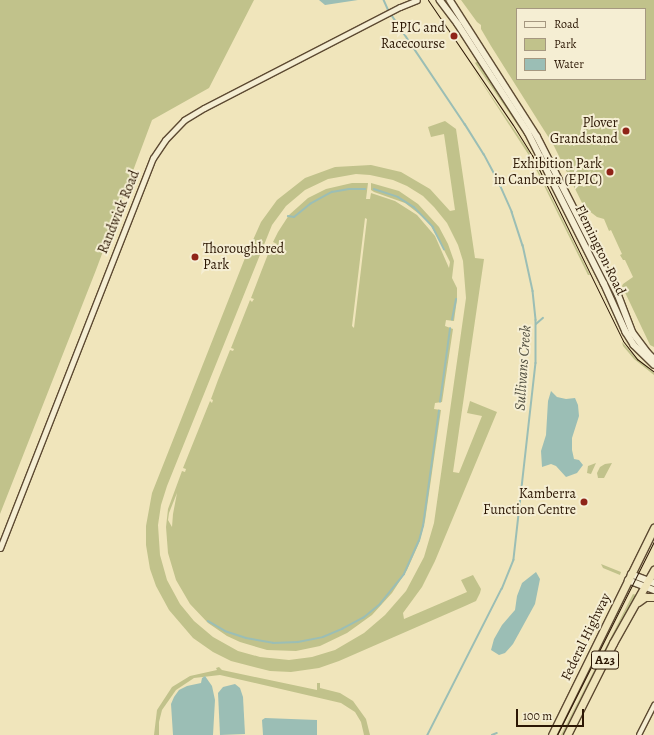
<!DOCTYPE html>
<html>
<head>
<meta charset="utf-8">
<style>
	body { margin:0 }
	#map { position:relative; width:654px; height:735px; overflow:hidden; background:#f0e5bb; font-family:Alegreya,serif }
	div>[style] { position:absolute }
	.green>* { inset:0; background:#c1c28b }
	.water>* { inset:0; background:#9bbeb5 }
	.stream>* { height:1.5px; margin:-0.75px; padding:0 0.75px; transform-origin:0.75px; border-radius:0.75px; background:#9bbeb5 }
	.roads { filter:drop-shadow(1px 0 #5d4a32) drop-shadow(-1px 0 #5d4a32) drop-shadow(0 1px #5d4a32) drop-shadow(0 -1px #5d4a32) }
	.minor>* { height:4px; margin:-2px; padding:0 2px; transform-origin:2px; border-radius:2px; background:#f5eed3 }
	.tertiary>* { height:5px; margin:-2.5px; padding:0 2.5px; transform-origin:2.5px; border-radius:2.5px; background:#f5eed3 }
	.secondary>* { height:5.5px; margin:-2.75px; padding:0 2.75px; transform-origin:2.75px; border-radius:2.75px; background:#f5eed3 }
	.trunk>* { height:7px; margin:-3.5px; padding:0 3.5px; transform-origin:3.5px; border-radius:3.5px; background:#f0e5bb }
	.tram>* { height:1px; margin:-0.5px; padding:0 0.5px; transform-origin:0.5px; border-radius:0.5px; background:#2c1704 }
	.dots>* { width:11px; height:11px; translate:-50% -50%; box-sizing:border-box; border:2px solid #f5eed3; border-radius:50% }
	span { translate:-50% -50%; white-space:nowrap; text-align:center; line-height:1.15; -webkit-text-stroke:4px #f5eed3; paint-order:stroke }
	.shield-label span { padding:1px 3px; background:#f5eed3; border:1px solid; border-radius:3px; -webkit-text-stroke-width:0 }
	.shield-label { font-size:13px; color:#2c1704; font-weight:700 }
	.poi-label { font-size:14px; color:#2c1704 }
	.right { translate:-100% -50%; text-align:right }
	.left { translate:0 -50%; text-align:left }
	.street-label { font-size:14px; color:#2c1704 }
	.water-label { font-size:15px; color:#535142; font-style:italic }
	.legend { position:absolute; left:516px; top:8px; width:130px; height:72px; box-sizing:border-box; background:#f5eed3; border:1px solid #a59880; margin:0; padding:5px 7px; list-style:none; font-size:12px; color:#2c1704 }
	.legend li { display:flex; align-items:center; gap:8px; height:20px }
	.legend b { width:20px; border:1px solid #a59880 }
	.scale { position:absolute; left:516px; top:709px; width:68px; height:18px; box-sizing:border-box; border:2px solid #2c1704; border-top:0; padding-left:5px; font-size:12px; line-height:14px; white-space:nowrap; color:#2c1704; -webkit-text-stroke:3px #f5eed3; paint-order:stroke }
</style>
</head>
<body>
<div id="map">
	<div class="green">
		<div style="clip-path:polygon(0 0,254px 0,209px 88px,152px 120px,96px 270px,0 514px)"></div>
		<div style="clip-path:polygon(evenodd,461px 0,654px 0,654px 347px,650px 345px,622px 286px,623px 284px,633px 277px,625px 260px,623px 260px,620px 255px,622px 254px,611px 230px,609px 231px,604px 219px,597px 217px,584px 207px,554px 146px,491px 46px,481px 29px,481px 25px,477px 22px,461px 0,517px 9px,645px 9px,645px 79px,517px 79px,517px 9px)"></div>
		<div style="clip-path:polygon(478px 61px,528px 138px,565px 211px,525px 136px,475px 63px)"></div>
		<div style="clip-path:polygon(471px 66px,528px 150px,590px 275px,588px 275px,530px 157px)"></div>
		<div style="clip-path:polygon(evenodd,445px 121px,456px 129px,475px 258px,484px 259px,453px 472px,459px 473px,482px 416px,467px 413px,470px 401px,497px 412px,435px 561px,422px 587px,403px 613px,404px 619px,467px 592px,461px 580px,473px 575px,481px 589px,480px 593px,476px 601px,465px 606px,339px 661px,319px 668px,291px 672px,270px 671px,231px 661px,213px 652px,193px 638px,169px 610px,156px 586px,150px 569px,146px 545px,146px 526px,152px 493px,245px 258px,261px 222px,277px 200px,305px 178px,335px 167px,371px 165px,401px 172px,430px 189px,450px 211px,455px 210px,444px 134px,431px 137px,428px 127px,445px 121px,356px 174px,370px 175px,393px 180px,407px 186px,423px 196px,434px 207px,447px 223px,458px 245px,463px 261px,466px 298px,434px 523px,424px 557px,406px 591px,385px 615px,364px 633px,335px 650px,312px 657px,289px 660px,260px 657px,238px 651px,213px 637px,194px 621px,180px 604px,167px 580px,160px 555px,158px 525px,161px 505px,167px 486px,272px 225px,286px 206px,305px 190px,328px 179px,356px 174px)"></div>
		<div style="clip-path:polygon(evenodd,352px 183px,368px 183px,366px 199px,370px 199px,371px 193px,395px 201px,417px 215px,435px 236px,449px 268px,450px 262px,440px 242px,431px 226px,423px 217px,405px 203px,374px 192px,371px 190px,371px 183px,399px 191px,418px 204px,439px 227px,448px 244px,454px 261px,452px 278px,457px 288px,457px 299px,454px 321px,446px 320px,445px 326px,453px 329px,442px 402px,435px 403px,434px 409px,441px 410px,425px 521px,419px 543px,407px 570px,392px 593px,372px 615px,347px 633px,320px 646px,296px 651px,267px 650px,240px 642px,227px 636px,208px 623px,190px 604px,176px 580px,168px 553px,166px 527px,168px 509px,182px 471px,185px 472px,186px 469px,183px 468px,210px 401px,212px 403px,213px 400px,211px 399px,218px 380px,230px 350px,233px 351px,234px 349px,231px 348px,250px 300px,252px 302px,254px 299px,251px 298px,261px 272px,272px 244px,275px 246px,277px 244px,273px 242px,278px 232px,289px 215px,308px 198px,326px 189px,352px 183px,365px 218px,367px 219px,354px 328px,352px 326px,365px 218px,352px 183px,177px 493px,173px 514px,172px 527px,168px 520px,169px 513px,177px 493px)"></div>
		<div style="clip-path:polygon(622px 342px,635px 357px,654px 373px,654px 375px,634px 359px,623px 346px)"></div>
		<div style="clip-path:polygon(596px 463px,591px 474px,587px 473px,588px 466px)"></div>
		<div style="clip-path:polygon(612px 463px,604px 478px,598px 478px,597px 473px,600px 467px,605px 464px)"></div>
		<div style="clip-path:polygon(601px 564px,621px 572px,620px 575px,603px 568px)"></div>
		<div style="clip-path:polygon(633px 594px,636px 595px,635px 600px,610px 643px,563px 735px,561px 735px)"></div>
		<div style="clip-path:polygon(625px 596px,626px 596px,579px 689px,555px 735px)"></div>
		<div style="clip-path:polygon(219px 667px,222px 670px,317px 690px,317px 683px,320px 683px,320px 688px,340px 693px,353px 701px,366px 719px,370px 735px,364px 735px,361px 722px,355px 712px,341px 703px,220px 675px,194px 678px,176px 690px,162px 710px,159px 722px,159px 735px,154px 735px,157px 710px,172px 687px,190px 676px,217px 670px,216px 668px)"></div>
	</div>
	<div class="water">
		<div style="clip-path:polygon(319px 0,358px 0,325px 5px)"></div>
		<div style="clip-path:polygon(551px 391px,557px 397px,566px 399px,575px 398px,578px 405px,579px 416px,572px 438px,572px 450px,574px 459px,579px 460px,583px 465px,577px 473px,566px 477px,556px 466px,551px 464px,542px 467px,541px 451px,546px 435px,548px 401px)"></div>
		<div style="clip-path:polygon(536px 572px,540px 579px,535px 604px,513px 644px,505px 653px,499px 655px,491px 650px,494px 639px,502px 625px,515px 610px,517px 596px,522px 583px)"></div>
		<div style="clip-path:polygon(205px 676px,212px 686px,215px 700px,213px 735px,173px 735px,171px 704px,174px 697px,179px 690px,187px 686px,201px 683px,202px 678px)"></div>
		<div style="clip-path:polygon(235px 684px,240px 688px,243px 697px,245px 734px,220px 735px,218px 693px,223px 687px)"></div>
		<div style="clip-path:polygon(265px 718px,317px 720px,317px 735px,263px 735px,262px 720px)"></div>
	</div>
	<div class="stream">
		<div style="left:384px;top:0;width:12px;rotate:66deg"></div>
		<div style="left:391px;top:14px;width:133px;rotate:56.1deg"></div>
		<div style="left:465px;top:124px;width:36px;rotate:58deg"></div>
		<div style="left:484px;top:154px;width:30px;rotate:62deg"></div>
		<div style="left:498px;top:180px;width:35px;rotate:66deg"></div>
		<div style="left:512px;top:212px;width:35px;rotate:72deg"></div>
		<div style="left:523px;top:245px;width:47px;rotate:77.7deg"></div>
		<div style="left:533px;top:291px;width:29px;rotate:84deg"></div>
		<div style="left:536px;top:320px;width:43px;rotate:90deg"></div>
		<div style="left:536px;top:363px;width:198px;rotate:96.4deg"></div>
		<div style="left:514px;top:560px;width:31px;rotate:112deg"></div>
		<div style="left:502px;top:589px;width:164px;rotate:116.9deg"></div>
		<div style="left:374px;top:189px;width:25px;rotate:18deg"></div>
		<div style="left:398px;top:197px;width:19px;rotate:32deg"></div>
		<div style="left:414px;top:207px;width:28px;rotate:46deg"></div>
		<div style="left:433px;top:227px;width:25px;rotate:63deg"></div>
		<div style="left:288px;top:216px;width:6px;rotate:9deg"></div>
		<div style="left:294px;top:217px;width:21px;rotate:-39deg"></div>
		<div style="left:310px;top:204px;width:25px;rotate:-29deg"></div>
		<div style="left:332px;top:192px;width:17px;rotate:-10deg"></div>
		<div style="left:349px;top:189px;width:16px"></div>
		<div style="left:452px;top:320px;width:21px;rotate:-79deg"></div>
		<div style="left:536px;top:324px;width:9px;rotate:-41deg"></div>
		<div style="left:440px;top:402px;width:74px;rotate:-82.2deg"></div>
		<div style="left:208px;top:621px;width:20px;rotate:30deg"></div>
		<div style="left:225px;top:631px;width:22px;rotate:18deg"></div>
		<div style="left:246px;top:638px;width:27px;rotate:10deg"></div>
		<div style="left:273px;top:643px;width:25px;rotate:-2deg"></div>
		<div style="left:298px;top:642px;width:25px;rotate:-11deg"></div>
		<div style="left:323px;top:637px;width:21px;rotate:-23deg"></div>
		<div style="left:342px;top:629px;width:24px;rotate:-28deg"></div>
		<div style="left:363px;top:618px;width:22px;rotate:-39deg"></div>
		<div style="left:380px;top:604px;width:38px;rotate:-51deg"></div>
		<div style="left:404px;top:574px;width:36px;rotate:-66deg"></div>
		<div style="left:419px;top:541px;width:16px;rotate:-75deg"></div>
		<div style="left:423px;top:526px;width:116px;rotate:-82.1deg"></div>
		<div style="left:492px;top:735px;width:5px;rotate:-22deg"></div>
	</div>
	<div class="roads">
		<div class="minor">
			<div style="left:639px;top:735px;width:34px;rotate:-63deg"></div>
		</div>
		<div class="tertiary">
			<div style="left:0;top:548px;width:419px;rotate:-68.6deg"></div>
			<div style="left:153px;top:158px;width:22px;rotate:-56deg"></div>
			<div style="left:165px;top:140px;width:28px;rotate:-46deg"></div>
			<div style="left:184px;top:120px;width:23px;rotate:-31deg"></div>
			<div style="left:204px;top:108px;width:220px;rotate:-27.3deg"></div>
			<div style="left:400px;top:7px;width:18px;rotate:-22deg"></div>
		</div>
		<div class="secondary">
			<div style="left:440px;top:0;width:30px;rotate:53deg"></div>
			<div style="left:458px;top:24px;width:129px;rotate:57.1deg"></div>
			<div style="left:528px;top:132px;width:169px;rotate:63.3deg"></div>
			<div style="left:604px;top:283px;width:54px;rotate:65.8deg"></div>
			<div style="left:626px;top:332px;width:15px;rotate:58deg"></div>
			<div style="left:634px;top:345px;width:28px;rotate:44deg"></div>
			<div style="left:450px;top:0;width:161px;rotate:57.4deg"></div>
			<div style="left:537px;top:136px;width:178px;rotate:62.9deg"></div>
			<div style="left:618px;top:294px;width:42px;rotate:69deg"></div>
			<div style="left:633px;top:333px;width:25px;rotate:53deg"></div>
			<div style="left:648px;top:353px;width:8px;rotate:45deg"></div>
			<div style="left:631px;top:574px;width:25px;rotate:21deg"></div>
			<div style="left:628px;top:580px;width:28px;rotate:21deg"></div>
		</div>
		<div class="trunk">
			<div style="left:638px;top:602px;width:9px;rotate:-36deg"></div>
			<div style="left:645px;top:597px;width:9px"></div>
			<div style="left:552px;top:735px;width:231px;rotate:-63.8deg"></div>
			<div style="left:567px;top:735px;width:103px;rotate:-63.4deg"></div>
			<div style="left:613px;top:643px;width:84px;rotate:-60.7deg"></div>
		</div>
	</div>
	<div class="tram">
		<div style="left:428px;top:0;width:151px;rotate:55.8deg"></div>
		<div style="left:513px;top:125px;width:36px;rotate:58deg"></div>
		<div style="left:532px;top:155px;width:207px;rotate:63.9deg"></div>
		<div style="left:623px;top:341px;width:23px;rotate:52deg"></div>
		<div style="left:637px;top:359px;width:21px;rotate:37deg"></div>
		<div style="left:557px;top:735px;width:217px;rotate:-63.4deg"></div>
	</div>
	<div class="dots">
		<div style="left:454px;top:36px;background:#8f2418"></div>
		<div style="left:626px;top:131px;background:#8f2418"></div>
		<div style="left:610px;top:172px;background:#8f2418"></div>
		<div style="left:195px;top:257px;background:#8f2418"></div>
		<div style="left:584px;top:502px;background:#8f2418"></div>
	</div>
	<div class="shield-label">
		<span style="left:605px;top:660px">A23</span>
	</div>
	<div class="poi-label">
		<span class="right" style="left:445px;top:36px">EPIC and<br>Racecourse</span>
		<span class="right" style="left:618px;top:131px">Plover<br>Grandstand</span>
		<span class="right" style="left:602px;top:172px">Exhibition Park<br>in Canberra (EPIC)</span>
		<span class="left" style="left:203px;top:257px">Thoroughbred<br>Park</span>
		<span class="right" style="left:576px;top:502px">Kamberra<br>Function Centre</span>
	</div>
	<div class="street-label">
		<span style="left:119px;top:212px;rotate:-68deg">Randwick Road</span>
		<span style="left:600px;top:250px;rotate:64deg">Flemington Road</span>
		<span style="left:586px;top:637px;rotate:-64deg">Federal Highway</span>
	</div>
	<div class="water-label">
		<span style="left:523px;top:368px;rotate:-86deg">Sullivans Creek</span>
	</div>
	<ul class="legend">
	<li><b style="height:5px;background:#f5eed3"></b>Road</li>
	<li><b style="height:11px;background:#c1c28b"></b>Park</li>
	<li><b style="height:11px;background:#9bbeb5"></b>Water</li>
	</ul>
	<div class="scale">100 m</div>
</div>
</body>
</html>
